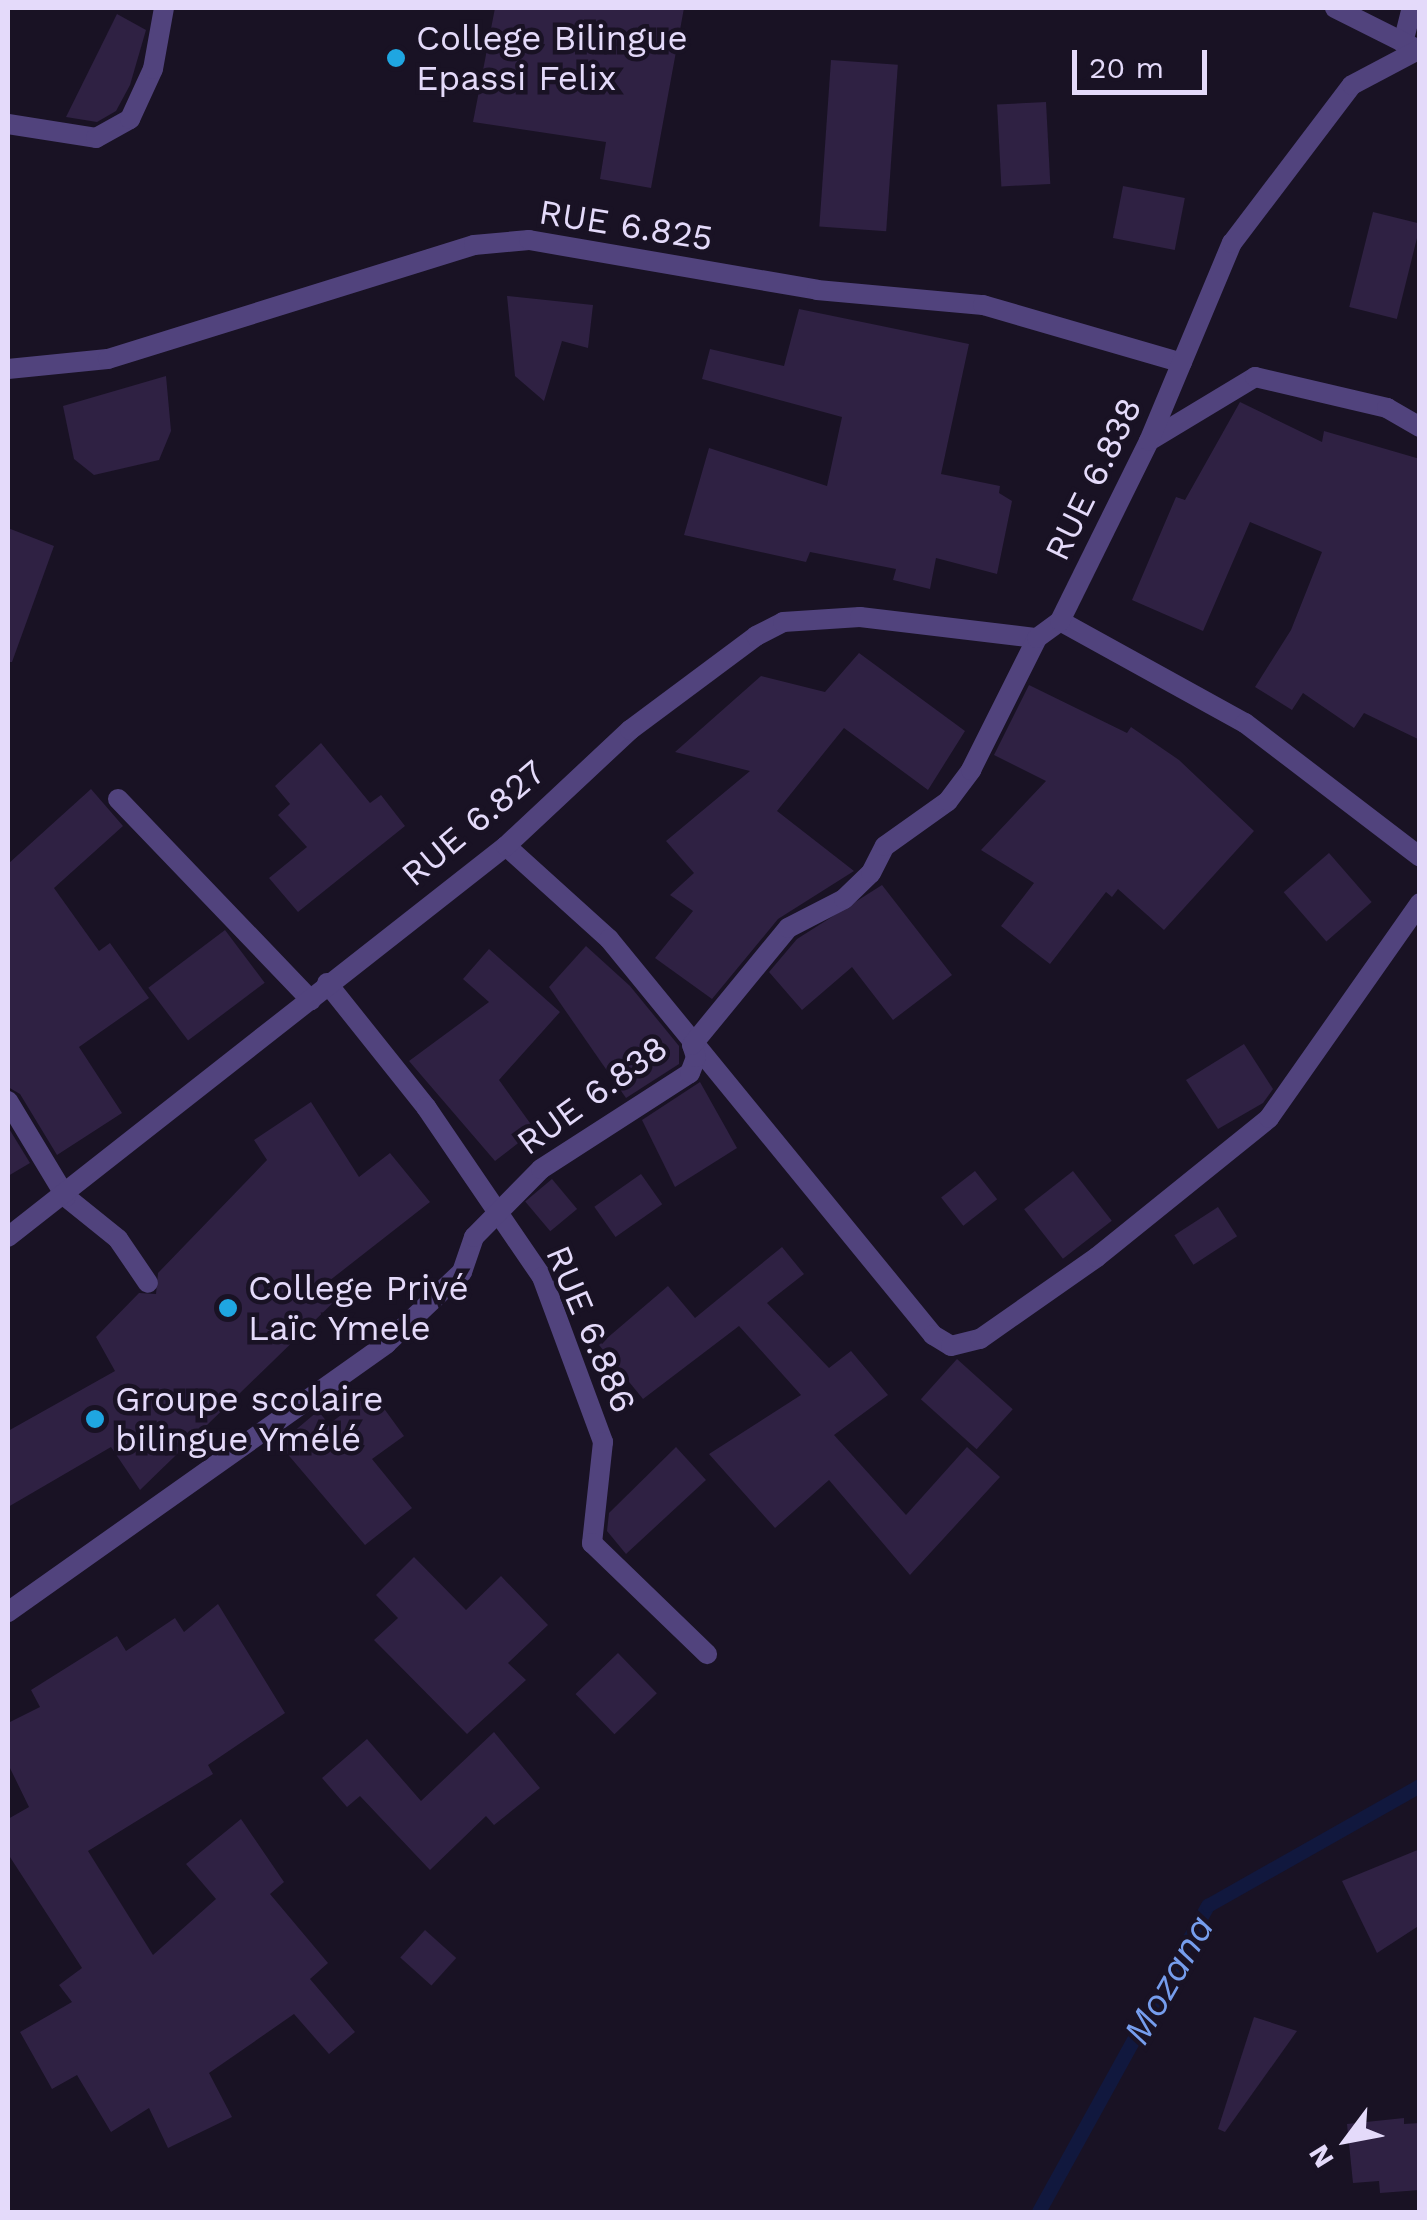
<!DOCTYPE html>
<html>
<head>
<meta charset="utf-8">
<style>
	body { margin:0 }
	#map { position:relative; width:1427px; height:2220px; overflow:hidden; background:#191224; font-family:"Work Sans",sans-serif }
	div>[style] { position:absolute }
	.stream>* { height:14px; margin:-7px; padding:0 7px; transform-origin:7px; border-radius:7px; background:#11183e }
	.building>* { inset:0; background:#2f2143; transform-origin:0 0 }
	.service>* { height:20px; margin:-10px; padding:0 10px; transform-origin:10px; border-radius:10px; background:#51437d }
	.minor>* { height:20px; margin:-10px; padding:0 10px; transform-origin:10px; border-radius:10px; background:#51437d }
	.dots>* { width:28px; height:28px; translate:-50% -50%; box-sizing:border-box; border:5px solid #191224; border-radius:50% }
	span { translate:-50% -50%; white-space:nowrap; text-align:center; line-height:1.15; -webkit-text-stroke:9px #191224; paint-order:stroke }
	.poi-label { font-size:35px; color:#e4dafa }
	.left { translate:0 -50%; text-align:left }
	.street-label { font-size:35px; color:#e4dafa }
	.water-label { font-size:38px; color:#769ded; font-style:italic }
	.frame { position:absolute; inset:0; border:10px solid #e4dafa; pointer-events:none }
	.north { position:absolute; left:1297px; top:2090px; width:100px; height:100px; -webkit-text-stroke:8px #191224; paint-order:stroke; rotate:238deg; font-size:28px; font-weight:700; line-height:40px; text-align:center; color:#e4dafa }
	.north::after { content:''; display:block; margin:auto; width:35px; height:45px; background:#e4dafa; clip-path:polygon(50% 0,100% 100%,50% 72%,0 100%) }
	.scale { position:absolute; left:1072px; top:50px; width:135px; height:45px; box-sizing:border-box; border:5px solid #e4dafa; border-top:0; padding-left:12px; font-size:30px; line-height:35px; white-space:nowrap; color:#e4dafa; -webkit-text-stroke:8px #191224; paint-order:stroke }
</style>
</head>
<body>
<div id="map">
	<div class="stream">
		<div style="left:1039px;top:2212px;width:350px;rotate:-61.1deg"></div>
		<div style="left:1208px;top:1906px;width:244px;rotate:-29.5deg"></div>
	</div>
	<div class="building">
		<div style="clip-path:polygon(495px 8px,684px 8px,651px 188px,600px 179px,606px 142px,473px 122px)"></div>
		<div style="clip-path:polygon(117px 14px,146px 30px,130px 85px,116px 111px,97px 122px,66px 117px)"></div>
		<div style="left:831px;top:60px;width:67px;height:167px;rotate:4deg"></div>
		<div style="left:1046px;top:102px;width:82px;height:49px;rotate:87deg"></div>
		<div style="left:1123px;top:186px;width:63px;height:53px;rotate:11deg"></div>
		<div style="left:1373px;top:212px;width:49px;height:98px;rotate:14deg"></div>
		<div style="clip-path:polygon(507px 296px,593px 305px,588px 348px,562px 341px,544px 401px,515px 376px)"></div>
		<div style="clip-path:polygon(799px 309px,969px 344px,941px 474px,1000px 486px,999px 493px,1012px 501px,997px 574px,936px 558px,930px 589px,893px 580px,896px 569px,810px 552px,806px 562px,684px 535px,709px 448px,827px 486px,842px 417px,702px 379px,710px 349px,784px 366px)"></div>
		<div style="clip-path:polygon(166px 376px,171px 431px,159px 460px,94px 475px,74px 459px,63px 406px)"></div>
		<div style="clip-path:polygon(1240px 402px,1322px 442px,1324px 431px,1420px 459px,1420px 740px,1364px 713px,1354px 728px,1303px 693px,1292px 710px,1255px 687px,1291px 630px,1322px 552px,1250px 522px,1203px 631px,1132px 600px,1176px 497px,1185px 500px)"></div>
		<div style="clip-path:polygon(8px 528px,54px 546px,12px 662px,8px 662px)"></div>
		<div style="clip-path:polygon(859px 653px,965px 731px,928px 790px,844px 728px,777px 811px,854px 871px,778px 919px,712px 999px,655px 958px,693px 911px,670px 895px,694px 873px,666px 841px,750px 771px,675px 752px,761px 676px,825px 692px)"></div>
		<div style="clip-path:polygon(1029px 685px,1127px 733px,1131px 727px,1179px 760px,1254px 831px,1164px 930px,1118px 889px,1112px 897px,1106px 892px,1050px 964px,1001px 926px,1034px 883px,981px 850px,1046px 781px,994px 755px)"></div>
		<div style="clip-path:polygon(321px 743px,370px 803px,381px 795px,405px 826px,298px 912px,269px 878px,307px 847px,278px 815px,290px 804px,275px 786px)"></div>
		<div style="clip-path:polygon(91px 789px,123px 826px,54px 888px,99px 951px,110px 943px,149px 998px,79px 1047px,122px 1113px,57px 1155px,20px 1094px,8px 1087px,8px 864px)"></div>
		<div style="left:1329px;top:853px;width:65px;height:60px;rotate:49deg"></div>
		<div style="clip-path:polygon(882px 885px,952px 975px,893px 1020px,852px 967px,802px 1010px,769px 972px,797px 939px)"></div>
		<div style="left:225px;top:930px;width:66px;height:96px;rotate:53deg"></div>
		<div style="clip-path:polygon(586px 946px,630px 986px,679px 1046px,679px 1064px,626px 1098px,549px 987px)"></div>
		<div style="clip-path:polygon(489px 949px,560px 1012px,499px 1080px,535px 1130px,495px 1161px,409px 1061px,489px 1002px,463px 979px)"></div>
		<div style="clip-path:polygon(1244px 1044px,1273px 1089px,1263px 1103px,1218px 1129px,1186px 1080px)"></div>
		<div style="clip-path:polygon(700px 1082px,737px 1148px,675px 1187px,642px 1120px)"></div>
		<div style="clip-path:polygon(311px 1102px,359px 1177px,390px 1153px,430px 1202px,329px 1281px,342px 1294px,140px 1490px,111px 1447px,8px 1507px,8px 1431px,115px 1371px,96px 1337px,139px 1293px,156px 1294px,158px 1273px,267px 1160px,254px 1140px)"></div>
		<div style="clip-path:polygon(8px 1127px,30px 1163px,8px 1176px)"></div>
		<div style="left:975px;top:1171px;width:36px;height:43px;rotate:52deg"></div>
		<div style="left:1073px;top:1171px;width:63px;height:62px;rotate:52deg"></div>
		<div style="left:641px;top:1174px;width:37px;height:57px;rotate:55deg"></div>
		<div style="left:552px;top:1179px;width:39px;height:35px;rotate:50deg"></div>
		<div style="left:1218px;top:1207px;width:35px;height:52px;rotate:57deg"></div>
		<div style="clip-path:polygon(782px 1247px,804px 1274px,767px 1303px,829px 1368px,851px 1351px,888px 1395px,834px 1435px,906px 1515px,967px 1447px,1000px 1477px,910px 1575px,829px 1480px,775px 1528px,709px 1454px,801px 1395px,739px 1326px,643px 1399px,599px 1345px,668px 1286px,695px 1318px)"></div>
		<div style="left:957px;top:1359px;width:75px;height:54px;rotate:42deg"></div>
		<div style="clip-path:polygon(372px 1392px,404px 1436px,372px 1459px,412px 1508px,365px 1545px,279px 1444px,318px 1411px,329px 1424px)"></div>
		<div style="clip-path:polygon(676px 1447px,706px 1480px,626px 1554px,607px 1531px,609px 1513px)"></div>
		<div style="clip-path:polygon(414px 1557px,466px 1610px,501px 1576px,548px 1625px,508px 1663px,526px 1680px,467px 1734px,374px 1640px,398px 1618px,376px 1595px)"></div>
		<div style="clip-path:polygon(218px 1604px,285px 1713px,208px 1765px,213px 1774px,88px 1851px,153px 1955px,216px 1899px,186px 1864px,241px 1819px,284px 1882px,270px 1894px,328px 1963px,310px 1979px,355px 2032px,329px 2054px,294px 2014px,209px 2073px,232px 2117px,168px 2148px,149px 2108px,111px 2132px,77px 2075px,52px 2089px,20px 2032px,72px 2002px,59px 1985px,82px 1968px,8px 1854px,8px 1819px,29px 1807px,8px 1764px,8px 1723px,40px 1707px,31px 1690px,117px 1636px,126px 1651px,175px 1618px,184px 1632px)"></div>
		<div style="left:618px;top:1653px;width:56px;height:59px;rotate:46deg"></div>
		<div style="clip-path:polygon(494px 1732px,540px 1788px,494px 1825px,486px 1816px,430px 1870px,360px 1796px,347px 1807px,322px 1778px,367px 1739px,421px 1801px)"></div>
		<div style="clip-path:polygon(1420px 1849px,1420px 1925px,1377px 1953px,1342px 1881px)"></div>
		<div style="left:425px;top:1930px;width:42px;height:37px;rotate:42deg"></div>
		<div style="clip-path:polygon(1254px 2017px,1297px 2031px,1225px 2132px,1218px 2129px)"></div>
		<div style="clip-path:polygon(1404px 2118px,1404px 2124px,1420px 2123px,1420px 2190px,1380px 2193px,1379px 2181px,1353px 2183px,1347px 2124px)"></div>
	</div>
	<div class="service">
		<div style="left:1403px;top:43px;width:36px;rotate:-76deg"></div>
		<div style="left:66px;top:1197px;width:67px;rotate:38.9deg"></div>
		<div style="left:118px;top:1239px;width:53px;rotate:55.7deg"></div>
	</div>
	<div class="minor">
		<div style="left:1335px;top:8px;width:92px;rotate:26.6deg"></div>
		<div style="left:8px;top:124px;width:89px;rotate:9deg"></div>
		<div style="left:96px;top:138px;width:39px;rotate:-29deg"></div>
		<div style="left:130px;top:119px;width:55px;rotate:-65.3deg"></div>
		<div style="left:153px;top:69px;width:62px;rotate:-79.8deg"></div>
		<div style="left:8px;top:369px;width:100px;rotate:-5.7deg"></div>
		<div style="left:108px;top:359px;width:383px;rotate:-17.3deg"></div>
		<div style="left:474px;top:245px;width:55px;rotate:-5.2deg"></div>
		<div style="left:529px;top:240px;width:292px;rotate:9.8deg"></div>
		<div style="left:817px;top:290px;width:167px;rotate:5.2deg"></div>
		<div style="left:983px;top:305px;width:207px;rotate:16.2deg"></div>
		<div style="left:1149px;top:441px;width:124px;rotate:-31.1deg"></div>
		<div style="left:1255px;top:377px;width:136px;rotate:13.2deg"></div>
		<div style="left:1387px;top:408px;width:38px;rotate:30deg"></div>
		<div style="left:1060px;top:621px;width:211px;rotate:28.9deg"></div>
		<div style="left:1245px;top:723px;width:220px;rotate:37.4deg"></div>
		<div style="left:118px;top:799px;width:279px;rotate:46.2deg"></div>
		<div style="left:506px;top:846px;width:139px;rotate:42.1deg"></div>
		<div style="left:609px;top:939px;width:512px;rotate:50.71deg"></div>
		<div style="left:933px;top:1335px;width:21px;rotate:31deg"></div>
		<div style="left:951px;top:1346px;width:30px;rotate:-14deg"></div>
		<div style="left:980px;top:1339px;width:143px;rotate:-35deg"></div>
		<div style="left:1097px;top:1257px;width:221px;rotate:-38.9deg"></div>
		<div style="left:1269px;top:1118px;width:263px;rotate:-54.9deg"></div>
		<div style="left:327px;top:983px;width:159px;rotate:51.4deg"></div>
		<div style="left:426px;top:1107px;width:206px;rotate:55.7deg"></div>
		<div style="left:542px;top:1277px;width:176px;rotate:69.7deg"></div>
		<div style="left:603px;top:1442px;width:102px;rotate:96.2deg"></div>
		<div style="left:592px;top:1543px;width:160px;rotate:44deg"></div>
		<div style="left:8px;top:1101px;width:112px;rotate:58.9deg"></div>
		<div style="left:8px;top:1237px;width:633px;rotate:-38.14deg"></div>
		<div style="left:506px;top:846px;width:170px;rotate:-43.1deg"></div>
		<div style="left:630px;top:730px;width:157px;rotate:-36.7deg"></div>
		<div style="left:756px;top:636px;width:30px;rotate:-27deg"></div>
		<div style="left:783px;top:622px;width:77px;rotate:-3.7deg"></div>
		<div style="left:860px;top:617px;width:178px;rotate:6.8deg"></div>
		<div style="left:8px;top:1612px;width:463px;rotate:-35.3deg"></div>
		<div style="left:386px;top:1344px;width:105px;rotate:-43.5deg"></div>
		<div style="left:462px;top:1272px;width:37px;rotate:-71deg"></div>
		<div style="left:474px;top:1237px;width:95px;rotate:-45.4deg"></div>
		<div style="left:541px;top:1169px;width:177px;rotate:-32.8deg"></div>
		<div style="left:690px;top:1073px;width:17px;rotate:-69deg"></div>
		<div style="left:696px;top:1057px;width:13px;rotate:-108deg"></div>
		<div style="left:692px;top:1045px;width:151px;rotate:-50.6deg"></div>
		<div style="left:788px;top:928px;width:63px;rotate:-27.4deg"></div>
		<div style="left:844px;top:899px;width:37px;rotate:-44deg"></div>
		<div style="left:871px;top:873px;width:30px;rotate:-63deg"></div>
		<div style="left:885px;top:846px;width:77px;rotate:-35.5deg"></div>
		<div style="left:948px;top:801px;width:39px;rotate:-53deg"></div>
		<div style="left:971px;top:770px;width:148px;rotate:-63.4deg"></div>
		<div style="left:1037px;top:638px;width:29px;rotate:-36deg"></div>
		<div style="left:1060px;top:621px;width:201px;rotate:-63.7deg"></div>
		<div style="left:1149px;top:441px;width:215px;rotate:-67.3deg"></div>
		<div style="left:1232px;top:243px;width:198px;rotate:-52.8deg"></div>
		<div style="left:1352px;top:85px;width:77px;rotate:-27.9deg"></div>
	</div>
	<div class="dots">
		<div style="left:396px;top:58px;background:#1fa6e1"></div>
		<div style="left:228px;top:1308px;background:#1fa6e1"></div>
		<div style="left:95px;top:1419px;background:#1fa6e1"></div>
	</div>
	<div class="poi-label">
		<span class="left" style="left:416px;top:58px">College Bilingue<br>Epassi Felix</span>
		<span class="left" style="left:248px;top:1308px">College Privé<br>Laïc Ymele</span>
		<span class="left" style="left:115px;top:1419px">Groupe scolaire<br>bilingue Ymélé</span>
	</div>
	<div class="street-label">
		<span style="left:626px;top:225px;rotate:9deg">RUE 6.825</span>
		<span style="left:1093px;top:479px;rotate:-64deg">RUE 6.838</span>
		<span style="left:473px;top:823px;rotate:-40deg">RUE 6.827</span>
		<span style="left:592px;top:1095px;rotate:-36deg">RUE 6.838</span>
		<span style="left:591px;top:1329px;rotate:67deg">RUE 6.886</span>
	</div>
	<div class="water-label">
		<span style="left:1169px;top:1980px;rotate:-60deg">Mozana</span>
	</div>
	<div class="frame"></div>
	<div class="north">N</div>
	<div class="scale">20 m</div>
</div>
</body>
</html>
